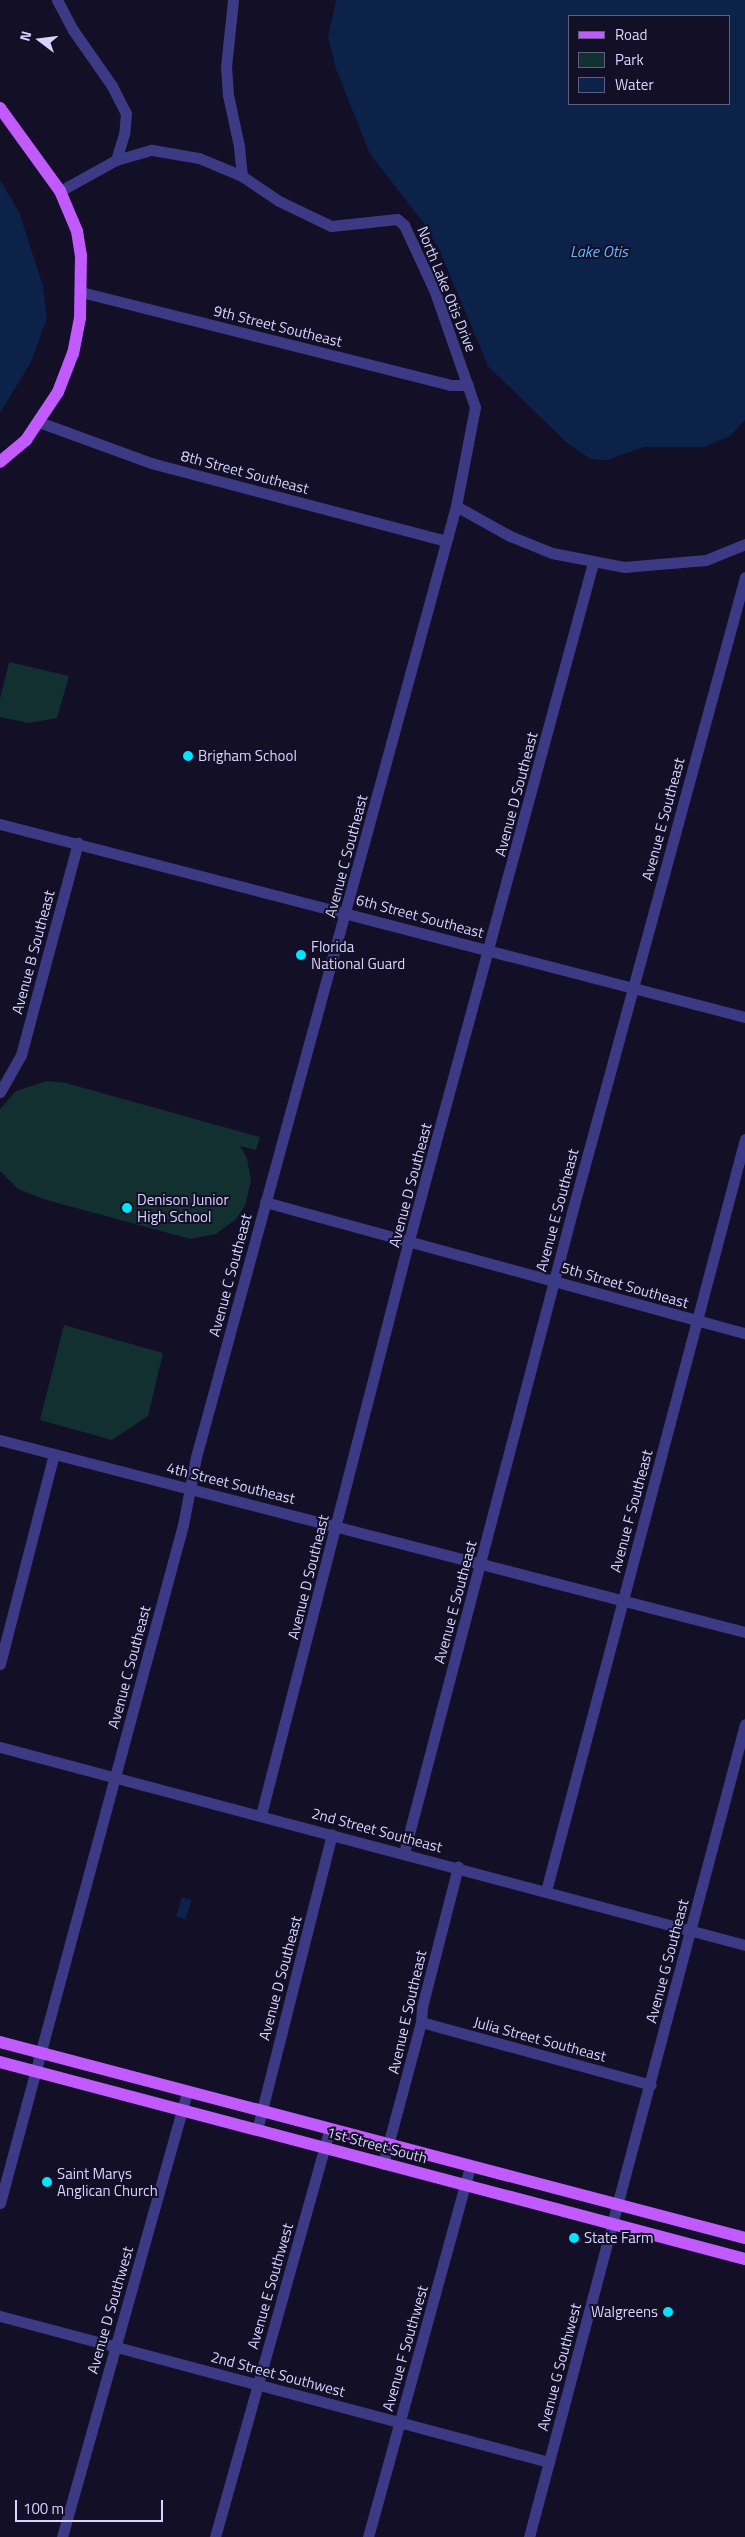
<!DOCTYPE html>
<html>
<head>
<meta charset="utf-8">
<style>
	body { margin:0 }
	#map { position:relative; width:745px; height:2537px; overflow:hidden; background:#130f26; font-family:"Titillium Web",sans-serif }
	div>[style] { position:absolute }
	.green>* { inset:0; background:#12302f }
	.water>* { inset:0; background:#0c2248; transform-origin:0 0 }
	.minor>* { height:11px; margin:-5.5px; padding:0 5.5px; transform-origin:5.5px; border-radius:5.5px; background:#3d3a85 }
	.major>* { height:12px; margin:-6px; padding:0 6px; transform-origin:6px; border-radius:6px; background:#c25bff }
	.dots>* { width:14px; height:14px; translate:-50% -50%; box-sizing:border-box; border:2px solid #130f26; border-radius:50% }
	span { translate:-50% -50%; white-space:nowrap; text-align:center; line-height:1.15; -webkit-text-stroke:4px #130f26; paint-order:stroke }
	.street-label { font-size:15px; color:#d9d4ff }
	.poi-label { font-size:15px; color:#d9d4ff }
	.left { translate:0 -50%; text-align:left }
	.right { translate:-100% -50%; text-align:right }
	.water-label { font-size:16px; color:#62b6ff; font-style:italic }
	.legend { position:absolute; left:568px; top:15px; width:162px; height:90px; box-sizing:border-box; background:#130f26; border:1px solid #625e7d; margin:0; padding:6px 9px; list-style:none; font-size:15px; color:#d9d4ff }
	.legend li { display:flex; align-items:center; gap:10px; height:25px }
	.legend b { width:25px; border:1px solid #625e7d }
	.north { position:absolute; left:15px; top:15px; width:50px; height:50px; -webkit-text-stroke:4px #130f26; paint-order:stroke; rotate:285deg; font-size:14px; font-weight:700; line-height:20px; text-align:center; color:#d9d4ff }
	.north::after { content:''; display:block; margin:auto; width:18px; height:22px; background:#d9d4ff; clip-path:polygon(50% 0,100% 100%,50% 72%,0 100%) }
	.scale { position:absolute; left:15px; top:2500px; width:148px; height:22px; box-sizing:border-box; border:2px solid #d9d4ff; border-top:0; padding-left:6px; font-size:15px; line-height:18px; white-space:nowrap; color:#d9d4ff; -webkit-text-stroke:4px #130f26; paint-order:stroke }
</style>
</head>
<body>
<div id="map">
	<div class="green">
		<div style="clip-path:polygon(9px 662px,69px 676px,57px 718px,29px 723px,0 717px,0 699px)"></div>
		<div style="clip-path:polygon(47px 1081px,66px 1083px,260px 1137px,256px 1150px,240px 1146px,247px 1158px,251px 1181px,245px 1206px,236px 1219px,216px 1234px,190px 1239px,43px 1199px,18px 1189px,0 1171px,0 1109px,16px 1091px)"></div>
		<div style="clip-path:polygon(64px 1325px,163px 1353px,148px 1416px,112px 1440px,40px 1420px)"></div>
	</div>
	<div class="water">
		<div style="clip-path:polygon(evenodd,336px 0,745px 0,745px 420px,730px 436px,704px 447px,643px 447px,607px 460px,591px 459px,566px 442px,488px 366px,439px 249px,423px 222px,370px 154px,336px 69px,328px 37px,336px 0,729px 16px,729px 104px,569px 104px,569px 16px,729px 16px)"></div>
		<div style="clip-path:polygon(0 180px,19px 212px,43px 286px,47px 318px,31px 362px,0 413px)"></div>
		<div style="left:182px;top:1897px;width:10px;height:20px;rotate:17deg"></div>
	</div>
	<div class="minor">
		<div style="left:57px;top:0;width:34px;rotate:62deg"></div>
		<div style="left:73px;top:30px;width:68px;rotate:55.1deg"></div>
		<div style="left:112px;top:86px;width:30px;rotate:63deg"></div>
		<div style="left:126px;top:113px;width:21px;rotate:95deg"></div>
		<div style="left:124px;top:134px;width:27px;rotate:107deg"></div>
		<div style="left:60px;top:191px;width:64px;rotate:-29deg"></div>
		<div style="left:116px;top:160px;width:37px;rotate:-16deg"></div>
		<div style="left:152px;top:150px;width:48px;rotate:9.7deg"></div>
		<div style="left:199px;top:158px;width:47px;rotate:22.7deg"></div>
		<div style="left:81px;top:292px;width:381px;rotate:14.1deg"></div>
		<div style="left:450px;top:385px;width:18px"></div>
		<div style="left:39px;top:422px;width:119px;rotate:20.1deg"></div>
		<div style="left:151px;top:463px;width:305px;rotate:14.8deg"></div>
		<div style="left:456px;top:506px;width:62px;rotate:29.1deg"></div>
		<div style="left:510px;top:536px;width:45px;rotate:22deg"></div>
		<div style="left:552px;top:553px;width:73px;rotate:11deg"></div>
		<div style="left:624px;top:567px;width:82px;rotate:-4.9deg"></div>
		<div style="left:706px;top:560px;width:42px;rotate:-22.3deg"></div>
		<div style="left:0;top:824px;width:770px;rotate:14.52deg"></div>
		<div style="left:0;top:1092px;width:43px;rotate:-60.4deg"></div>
		<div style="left:21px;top:1055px;width:220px;rotate:-75deg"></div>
		<div style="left:265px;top:1202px;width:498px;rotate:15.3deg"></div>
		<div style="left:0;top:1440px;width:769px;rotate:14.45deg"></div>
		<div style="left:0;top:1664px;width:217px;rotate:-75.6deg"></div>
		<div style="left:0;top:1747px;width:771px;rotate:14.88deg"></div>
		<div style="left:261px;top:1815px;width:594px;rotate:-75.57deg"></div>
		<div style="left:409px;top:1240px;width:702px;rotate:-74.8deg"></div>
		<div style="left:404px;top:1853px;width:663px;rotate:-75.31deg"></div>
		<div style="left:572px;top:1212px;width:658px;rotate:-74.76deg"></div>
		<div style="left:546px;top:1891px;width:778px;rotate:-75.18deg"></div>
		<div style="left:421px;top:2022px;width:238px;rotate:15.3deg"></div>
		<div style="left:257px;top:2130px;width:305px;rotate:-75.8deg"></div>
		<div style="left:383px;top:2164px;width:147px;rotate:-75deg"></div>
		<div style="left:421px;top:2022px;width:15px;rotate:-86deg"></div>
		<div style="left:422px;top:2007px;width:145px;rotate:-75.6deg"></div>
		<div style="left:0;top:2203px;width:702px;rotate:-74.9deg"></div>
		<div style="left:183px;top:1525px;width:69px;rotate:-79.2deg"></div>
		<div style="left:196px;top:1457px;width:986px;rotate:-74.71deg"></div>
		<div style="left:456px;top:506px;width:101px;rotate:-79.1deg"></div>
		<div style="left:475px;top:407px;width:122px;rotate:-109.2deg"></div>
		<div style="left:435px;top:292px;width:74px;rotate:-114.8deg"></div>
		<div style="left:404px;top:225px;width:9px;rotate:-139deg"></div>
		<div style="left:397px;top:219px;width:66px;rotate:173.9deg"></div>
		<div style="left:331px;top:226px;width:58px;rotate:-154.3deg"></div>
		<div style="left:279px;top:201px;width:45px;rotate:-146deg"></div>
		<div style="left:242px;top:176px;width:30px;rotate:-96deg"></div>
		<div style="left:239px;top:146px;width:52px;rotate:-102.2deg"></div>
		<div style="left:228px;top:95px;width:28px;rotate:-94deg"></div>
		<div style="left:226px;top:67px;width:67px;rotate:-84deg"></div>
		<div style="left:0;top:2316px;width:568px;rotate:14.89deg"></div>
		<div style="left:62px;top:2537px;width:462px;rotate:-74.3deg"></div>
		<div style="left:215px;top:2537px;width:424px;rotate:-74.3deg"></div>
		<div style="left:368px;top:2537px;width:385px;rotate:-74.6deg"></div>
		<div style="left:529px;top:2537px;width:841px;rotate:-75.12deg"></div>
	</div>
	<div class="major">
		<div style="left:0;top:108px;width:102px;rotate:54.1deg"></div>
		<div style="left:60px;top:191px;width:43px;rotate:67deg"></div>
		<div style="left:77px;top:231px;width:24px;rotate:81deg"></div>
		<div style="left:81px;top:255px;width:63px;rotate:90.9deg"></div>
		<div style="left:80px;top:318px;width:36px;rotate:101deg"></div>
		<div style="left:73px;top:353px;width:42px;rotate:111deg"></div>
		<div style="left:58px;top:392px;width:58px;rotate:123.7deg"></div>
		<div style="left:26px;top:440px;width:34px;rotate:140deg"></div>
		<div style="left:0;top:2042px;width:770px;rotate:14.74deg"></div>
		<div style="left:0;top:2062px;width:771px;rotate:14.81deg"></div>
	</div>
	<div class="dots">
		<div style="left:188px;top:756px;background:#00e5ff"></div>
		<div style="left:301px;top:955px;background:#00e5ff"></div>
		<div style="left:127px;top:1208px;background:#00e5ff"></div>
		<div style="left:47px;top:2182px;background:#00e5ff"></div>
		<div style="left:574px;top:2238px;background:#00e5ff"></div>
		<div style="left:668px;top:2312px;background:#00e5ff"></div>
	</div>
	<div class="street-label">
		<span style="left:447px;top:289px;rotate:68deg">North Lake Otis Drive</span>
		<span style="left:278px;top:326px;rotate:14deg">9th Street Southeast</span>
		<span style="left:245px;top:472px;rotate:15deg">8th Street Southeast</span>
		<span style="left:516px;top:794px;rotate:-75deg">Avenue D Southeast</span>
		<span style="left:663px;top:819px;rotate:-75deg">Avenue E Southeast</span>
		<span style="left:346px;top:856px;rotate:-75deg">Avenue C Southeast</span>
		<span style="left:420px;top:916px;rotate:15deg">6th Street Southeast</span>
		<span style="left:33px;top:952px;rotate:-75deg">Avenue B Southeast</span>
		<span style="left:410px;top:1185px;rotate:-75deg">Avenue D Southeast</span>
		<span style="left:557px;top:1210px;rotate:-75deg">Avenue E Southeast</span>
		<span style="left:230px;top:1275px;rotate:-75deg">Avenue C Southeast</span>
		<span style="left:625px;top:1285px;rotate:16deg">5th Street Southeast</span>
		<span style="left:231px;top:1483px;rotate:14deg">4th Street Southeast</span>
		<span style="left:631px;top:1511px;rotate:-75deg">Avenue F Southeast</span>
		<span style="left:308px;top:1577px;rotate:-76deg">Avenue D Southeast</span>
		<span style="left:455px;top:1602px;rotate:-75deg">Avenue E Southeast</span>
		<span style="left:129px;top:1667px;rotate:-75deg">Avenue C Southeast</span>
		<span style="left:377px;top:1830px;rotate:15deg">2nd Street Southeast</span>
		<span style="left:667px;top:1961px;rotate:-75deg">Avenue G Southeast</span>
		<span style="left:280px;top:1978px;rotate:-75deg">Avenue D Southeast</span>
		<span style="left:407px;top:2012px;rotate:-77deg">Avenue E Southeast</span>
		<span style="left:540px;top:2039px;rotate:15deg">Julia Street Southeast</span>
		<span style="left:377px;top:2145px;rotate:15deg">1st Street South</span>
		<span style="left:270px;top:2286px;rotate:-74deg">Avenue E Southwest</span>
		<span style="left:110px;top:2310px;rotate:-74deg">Avenue D Southwest</span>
		<span style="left:405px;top:2348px;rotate:-74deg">Avenue F Southwest</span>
		<span style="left:559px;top:2367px;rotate:-75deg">Avenue G Southwest</span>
		<span style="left:278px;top:2374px;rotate:15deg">2nd Street Southwest</span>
	</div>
	<div class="poi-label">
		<span class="left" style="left:198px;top:756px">Brigham School</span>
		<span class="left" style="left:311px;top:955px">Florida<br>National Guard</span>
		<span class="left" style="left:137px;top:1208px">Denison Junior<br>High School</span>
		<span class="left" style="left:57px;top:2182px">Saint Marys<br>Anglican Church</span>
		<span class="left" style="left:584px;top:2238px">State Farm</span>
		<span class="right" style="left:658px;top:2312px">Walgreens</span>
	</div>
	<div class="water-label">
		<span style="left:599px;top:251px">Lake Otis</span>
	</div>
	<ul class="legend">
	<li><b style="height:6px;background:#c25bff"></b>Road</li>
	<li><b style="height:14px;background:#12302f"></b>Park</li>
	<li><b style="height:14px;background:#0c2248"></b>Water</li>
	</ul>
	<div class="north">N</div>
	<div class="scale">100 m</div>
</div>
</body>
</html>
